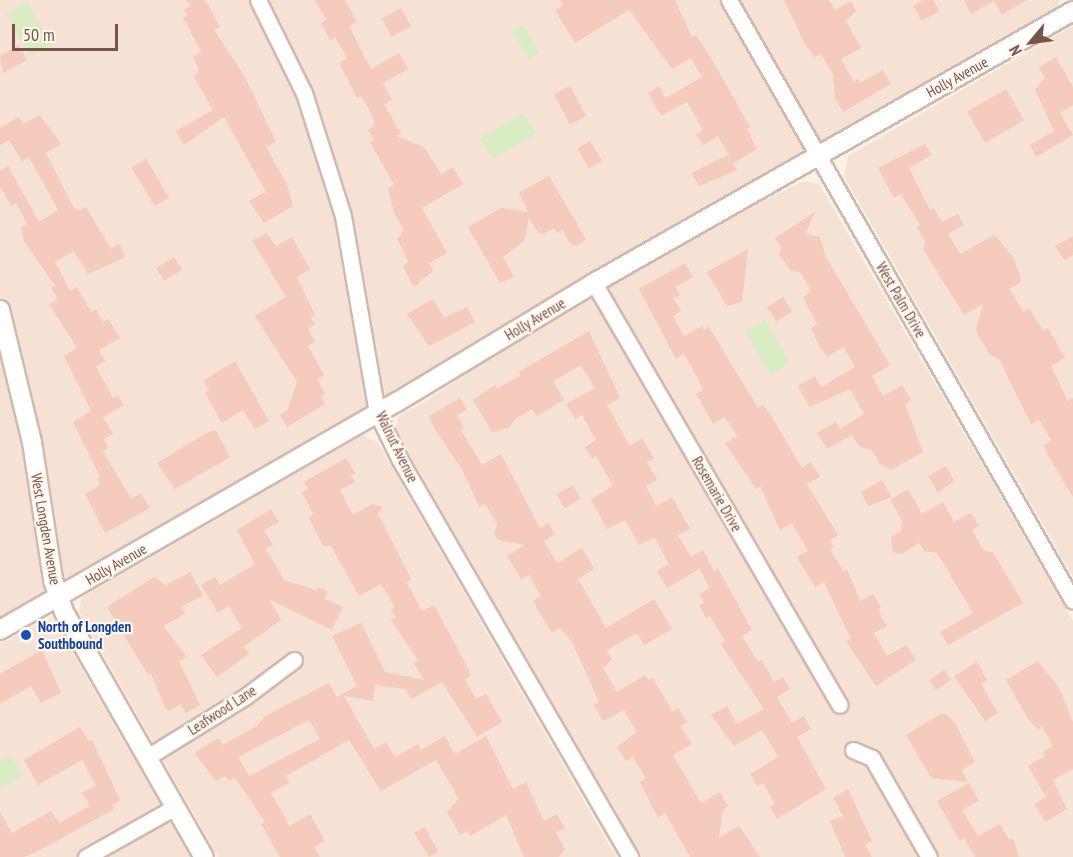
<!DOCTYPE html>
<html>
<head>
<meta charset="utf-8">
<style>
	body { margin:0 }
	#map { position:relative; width:1073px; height:857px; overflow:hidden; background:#fdf1e6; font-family:"PT Sans Narrow",sans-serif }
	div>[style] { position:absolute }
	.residential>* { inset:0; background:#f5e2d4 }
	.green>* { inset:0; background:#d9ecc3; transform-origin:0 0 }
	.building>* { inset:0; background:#f4cbbc; transform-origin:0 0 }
	.roads { filter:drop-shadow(2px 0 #d2b9ae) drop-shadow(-2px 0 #d2b9ae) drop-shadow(0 2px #d2b9ae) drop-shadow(0 -2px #d2b9ae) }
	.minor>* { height:15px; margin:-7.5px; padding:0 7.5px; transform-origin:7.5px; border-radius:7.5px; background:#fff }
	.tertiary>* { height:18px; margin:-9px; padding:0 9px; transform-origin:9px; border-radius:9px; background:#fff }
	.dots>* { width:16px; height:16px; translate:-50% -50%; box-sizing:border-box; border:3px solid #fff6ed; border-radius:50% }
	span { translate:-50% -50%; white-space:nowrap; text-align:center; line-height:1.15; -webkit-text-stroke:4.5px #fff6ed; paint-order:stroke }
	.street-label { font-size:15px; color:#785449 }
	.transit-label { font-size:15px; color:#164399; font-weight:700 }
	.left { translate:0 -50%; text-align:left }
	.north { position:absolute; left:1001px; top:12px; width:60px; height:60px; -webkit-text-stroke:4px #fff6ed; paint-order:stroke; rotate:241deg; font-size:16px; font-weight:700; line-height:24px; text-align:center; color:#785449 }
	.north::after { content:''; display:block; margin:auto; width:21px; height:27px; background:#785449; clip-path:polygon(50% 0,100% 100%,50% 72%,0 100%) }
	.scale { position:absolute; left:12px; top:24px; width:106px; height:27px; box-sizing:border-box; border:3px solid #785449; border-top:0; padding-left:8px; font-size:18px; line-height:21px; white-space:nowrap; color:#785449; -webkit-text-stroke:4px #fff6ed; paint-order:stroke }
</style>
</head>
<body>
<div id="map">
	<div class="residential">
		<div style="clip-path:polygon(0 0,1060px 0,1055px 10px,0 617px)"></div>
		<div style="clip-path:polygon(1073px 26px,1073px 577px,844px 176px,848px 156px)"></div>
		<div style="clip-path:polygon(804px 181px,819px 184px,1073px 621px,1073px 857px,642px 857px,395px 430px,399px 416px,431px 398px,594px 283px)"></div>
		<div style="clip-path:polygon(363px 435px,378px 443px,616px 857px,218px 857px,79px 612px,82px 597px)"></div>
		<div style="clip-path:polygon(50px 618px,56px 624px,190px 857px,0 857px,0 644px)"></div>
	</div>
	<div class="green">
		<div style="left:27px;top:2px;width:49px;height:24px;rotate:61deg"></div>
		<div style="left:524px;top:25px;width:32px;height:13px;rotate:60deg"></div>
		<div style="left:524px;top:113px;width:24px;height:51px;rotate:60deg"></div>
		<div style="left:765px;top:320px;width:50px;height:23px;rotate:60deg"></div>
		<div style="clip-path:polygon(11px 756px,23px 776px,0 789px,0 762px)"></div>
	</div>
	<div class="building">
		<div style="clip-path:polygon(186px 0,204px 0,209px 6px,220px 27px,214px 30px,245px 77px,276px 142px,266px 147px,287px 184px,293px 206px,264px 223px,249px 201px,266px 192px,224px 117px,184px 145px,176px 131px,213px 110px,194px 77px,199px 69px,193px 58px,201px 51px,183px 18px,187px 16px,184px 10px,190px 6px)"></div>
		<div style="clip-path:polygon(315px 0,345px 0,357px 22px,349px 26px,371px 69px,399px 53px,408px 69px,383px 83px,392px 100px,384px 104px,401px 134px,396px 136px,424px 147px,441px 174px,453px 167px,463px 184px,422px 208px,447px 253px,429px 263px,433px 271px,414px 287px,403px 267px,408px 261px,397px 239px,404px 230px,394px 213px,388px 188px,394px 185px,370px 142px,374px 140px,368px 130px,374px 126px,373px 117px,361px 96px,357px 98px,339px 63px,347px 58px,335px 37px,330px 40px,321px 23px,326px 20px)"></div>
		<div style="clip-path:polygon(560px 0,675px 0,692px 37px,696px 35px,710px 56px,750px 127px,747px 129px,757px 149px,733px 163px,718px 136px,703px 145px,696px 134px,703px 130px,687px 102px,661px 116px,648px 93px,659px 86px,666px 98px,702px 77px,691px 58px,672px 69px,629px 10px,575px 43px,555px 10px,563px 6px)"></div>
		<div style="clip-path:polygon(784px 0,829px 0,835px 10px,851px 1px,856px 11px,846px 21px,861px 48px,841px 59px,854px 82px,857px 79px,860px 83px,883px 70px,891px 84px,843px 112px,835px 98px,833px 74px,821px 54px,815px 57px,805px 44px)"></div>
		<div style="clip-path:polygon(923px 0,933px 0,939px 11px,922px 21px,913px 6px)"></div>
		<div style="clip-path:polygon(964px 0,1027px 0,1002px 15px,994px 1px,971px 14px)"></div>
		<div style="left:401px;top:8px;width:21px;height:22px;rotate:62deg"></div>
		<div style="clip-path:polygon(19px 45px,27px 60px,3px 73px,0 56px)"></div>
		<div style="clip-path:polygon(1056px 57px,1073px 87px,1073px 105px,1060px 113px,1073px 135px,1036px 157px,1030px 145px,1054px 131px,1035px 90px,1045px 78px,1039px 67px)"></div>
		<div style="left:570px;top:86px;width:34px;height:18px;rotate:62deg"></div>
		<div style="left:1006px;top:89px;width:36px;height:45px;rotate:60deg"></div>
		<div style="clip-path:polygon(40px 115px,61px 144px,46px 153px,72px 205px,78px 211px,86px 207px,111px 249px,119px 244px,126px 257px,88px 274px,74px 251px,55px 262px,70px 291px,77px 287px,91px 312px,96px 309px,103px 322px,108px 319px,120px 338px,99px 350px,105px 361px,96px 367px,113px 398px,118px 396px,124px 405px,103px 417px,113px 434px,104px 439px,108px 448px,103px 451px,131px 499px,141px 493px,150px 508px,105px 533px,85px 494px,100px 485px,97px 479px,100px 477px,73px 422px,91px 411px,64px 356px,77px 348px,49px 304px,58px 299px,51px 288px,55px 286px,24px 241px,21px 228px,27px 223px,16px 203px,11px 206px,0 186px,0 171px,8px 166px,39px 222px,58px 210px,29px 157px,22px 161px,9px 140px,0 145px,0 128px,19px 117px,23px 124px)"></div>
		<div style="left:590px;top:141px;width:23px;height:15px;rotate:59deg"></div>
		<div style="clip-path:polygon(925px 144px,932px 155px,909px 168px,930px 210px,934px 208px,942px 222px,958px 214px,964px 225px,948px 234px,960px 254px,994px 235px,999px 240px,1013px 257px,1020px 275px,1021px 282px,1010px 289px,1023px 312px,1029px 308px,1043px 331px,1048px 328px,1065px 358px,1051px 366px,1068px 401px,1073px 398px,1073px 497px,1047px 454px,1044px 445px,1051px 440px,1039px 420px,1031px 424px,999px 359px,990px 355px,979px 336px,976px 329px,983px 304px,964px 315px,923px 249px,925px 241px,917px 227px,920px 225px,901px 194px,894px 198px,878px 168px)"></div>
		<div style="clip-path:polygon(728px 155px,737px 170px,699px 186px,691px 173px)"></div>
		<div style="left:146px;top:159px;width:45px;height:17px;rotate:59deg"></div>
		<div style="clip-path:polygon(549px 176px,586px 239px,577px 246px,570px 244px,563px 230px,557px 233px,554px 228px,543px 234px,538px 233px,529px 218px,524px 241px,503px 257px,514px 277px,500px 283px,468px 227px,501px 208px,528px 212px,519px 193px)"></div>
		<div style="clip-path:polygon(815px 212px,806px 234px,820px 237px,826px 257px,890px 365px,872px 376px,883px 396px,902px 385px,911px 400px,905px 404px,923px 452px,891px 470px,879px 463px,872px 450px,860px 447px,852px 435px,827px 449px,817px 433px,836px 422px,840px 429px,864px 414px,850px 389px,810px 407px,798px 386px,815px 376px,821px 387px,855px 367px,844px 347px,827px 357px,820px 347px,811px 329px,817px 324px,803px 298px,811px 291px,800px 272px,791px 271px,779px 255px,781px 248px,775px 238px)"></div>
		<div style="clip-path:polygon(266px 233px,276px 246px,292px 237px,310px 269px,297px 277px,315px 315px,311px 318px,315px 324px,308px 329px,315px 342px,308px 346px,324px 375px,317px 379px,325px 393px,321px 396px,325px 404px,287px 427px,280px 415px,287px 411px,297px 382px,255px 316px,286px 297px,252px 241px)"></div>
		<div style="clip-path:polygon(1073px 236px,1073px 255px,1064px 260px,1055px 246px)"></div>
		<div style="clip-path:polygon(748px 249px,742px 302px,727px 306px,707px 272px)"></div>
		<div style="left:174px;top:257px;width:15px;height:21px;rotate:58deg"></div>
		<div style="clip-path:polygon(685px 263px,693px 277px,675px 287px,680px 295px,673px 298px,681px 311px,673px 316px,684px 336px,702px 326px,704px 330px,709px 327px,758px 408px,763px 405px,770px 414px,802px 468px,811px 462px,820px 477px,807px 484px,838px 535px,830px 540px,834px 547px,830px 549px,843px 571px,847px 569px,860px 601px,873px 594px,881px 608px,878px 610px,887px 626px,874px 633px,887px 656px,906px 645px,916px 660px,876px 686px,846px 641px,851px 639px,824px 582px,815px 587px,797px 557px,808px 551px,792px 523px,780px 530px,760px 486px,756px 489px,725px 443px,737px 436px,725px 417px,713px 424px,696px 394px,703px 390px,698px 379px,684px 354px,676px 359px,639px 289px)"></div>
		<div style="left:783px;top:297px;width:17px;height:19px;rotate:57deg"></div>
		<div style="clip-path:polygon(433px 299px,444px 318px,467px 307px,475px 322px,429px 346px,407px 314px)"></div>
		<div style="clip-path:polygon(589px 331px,620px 398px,607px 405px,630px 446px,642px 438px,654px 458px,647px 462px,657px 480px,646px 486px,656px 506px,672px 497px,690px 529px,678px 535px,691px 557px,703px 550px,714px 571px,718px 568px,752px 630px,742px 636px,758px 662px,762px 660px,774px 682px,783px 677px,790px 689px,777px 697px,792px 723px,804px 716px,811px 729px,797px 737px,826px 789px,777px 819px,770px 807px,775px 804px,763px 783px,757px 786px,750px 774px,778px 757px,762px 730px,734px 746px,711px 715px,727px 706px,737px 724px,764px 709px,721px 644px,725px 641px,710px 616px,706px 618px,699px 605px,704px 603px,699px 594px,710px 588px,699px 569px,667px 588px,657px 571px,669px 564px,654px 537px,639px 545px,625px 520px,607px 529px,591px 499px,613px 486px,596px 456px,592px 459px,585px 447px,596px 440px,582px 415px,575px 419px,566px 404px,595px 388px,581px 365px,553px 381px,564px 400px,537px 416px,532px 409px,515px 419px,510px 427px,492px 432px,473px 400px,495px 385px,497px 389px,521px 375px,519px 372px)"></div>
		<div style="clip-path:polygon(235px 361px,269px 421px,255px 429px,243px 410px,222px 423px,205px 393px,209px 390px,203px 381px)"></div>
		<div style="clip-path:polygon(460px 398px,467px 410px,457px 415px,464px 428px,461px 430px,482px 465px,501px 454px,540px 528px,548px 523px,555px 534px,544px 541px,557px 563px,582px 548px,594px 569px,578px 579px,606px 628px,654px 599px,672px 629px,644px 645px,637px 633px,607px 650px,612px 659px,603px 668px,617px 692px,645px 675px,649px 680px,653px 678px,672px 711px,678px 708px,687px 722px,680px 726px,692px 744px,673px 755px,701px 803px,720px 792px,728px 806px,723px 810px,719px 838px,739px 826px,760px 857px,690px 857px,665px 813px,658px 818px,640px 782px,646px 778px,633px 757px,626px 761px,617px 747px,637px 732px,624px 710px,603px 721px,594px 705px,599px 702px,572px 642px,560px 628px,552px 632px,547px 626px,533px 601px,541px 596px,529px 575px,521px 579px,507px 556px,525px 545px,498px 540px,494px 534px,497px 524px,485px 504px,479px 507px,465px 475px,433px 426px,429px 416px)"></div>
		<div style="clip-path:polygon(210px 431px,216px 431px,230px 457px,175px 489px,157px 463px)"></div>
		<div style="clip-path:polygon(evenodd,346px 458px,355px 473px,351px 475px,355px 482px,340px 490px,353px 515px,372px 504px,383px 507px,378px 514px,411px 579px,407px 583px,422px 611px,434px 605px,469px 670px,470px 677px,465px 679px,476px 699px,486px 694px,502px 722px,477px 737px,442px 682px,411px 699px,405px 689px,375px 685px,373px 701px,344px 696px,374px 749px,386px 742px,395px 757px,418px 744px,421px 750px,445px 736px,455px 754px,486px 736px,513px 789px,526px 782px,544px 821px,557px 814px,565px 828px,556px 833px,565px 849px,559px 857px,524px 857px,506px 815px,470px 836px,467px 831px,460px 835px,447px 812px,459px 799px,436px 760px,381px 791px,349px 740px,286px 776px,290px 782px,271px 793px,290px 826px,310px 814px,325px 841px,314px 847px,320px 857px,280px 857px,261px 824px,265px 822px,235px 778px,228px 781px,225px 776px,216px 781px,194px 753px,219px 738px,223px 745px,257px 726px,265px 716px,329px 683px,337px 697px,357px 686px,332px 636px,361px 623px,385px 672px,424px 680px,414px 663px,418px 661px,391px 620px,396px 618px,391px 610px,395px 607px,381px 584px,359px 596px,331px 546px,323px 546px,309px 518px,313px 513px,302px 493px,308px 489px,304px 482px,346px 458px,309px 720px,320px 739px,249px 776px,238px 757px,309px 720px)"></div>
		<div style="clip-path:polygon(946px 466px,954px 481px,938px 493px,928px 476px)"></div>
		<div style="clip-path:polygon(882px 480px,892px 497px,868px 506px,861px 492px)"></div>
		<div style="left:573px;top:485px;width:16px;height:19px;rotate:60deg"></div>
		<div style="clip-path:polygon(908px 489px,922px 514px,943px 502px,954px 522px,971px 513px,979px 526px,972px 530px,984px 551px,993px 552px,1023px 603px,948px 645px,940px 632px,973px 613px,937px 553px,924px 551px,919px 543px,901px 554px,893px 552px,891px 537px,901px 531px,902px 520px,890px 500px)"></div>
		<div style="clip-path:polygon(271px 509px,279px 522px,264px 530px,273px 545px,266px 549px,284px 580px,316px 590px,317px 587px,327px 591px,325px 599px,343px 607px,332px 630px,269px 599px,281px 620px,243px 647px,249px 654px,217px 677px,201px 655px,242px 628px,229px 606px,218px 613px,201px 585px,215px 577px,220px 585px,255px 564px,237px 530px)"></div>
		<div style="clip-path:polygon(190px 572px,203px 595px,181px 607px,185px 614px,163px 626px,187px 657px,179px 661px,200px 705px,186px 713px,181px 704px,169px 711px,165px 707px,151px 674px,148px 675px,107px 607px,154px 577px,166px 585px)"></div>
		<div style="clip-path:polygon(42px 650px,61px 693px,41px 703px,31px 686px,0 704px,0 674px)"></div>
		<div style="clip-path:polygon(1038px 661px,1059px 688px,1073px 722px,1073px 769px,1053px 780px,1067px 809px,1045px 822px,1034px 804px,1046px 797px,1028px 766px,1045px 756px,1043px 752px,1053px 746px,1042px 727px,1038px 729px,1028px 719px,1006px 680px)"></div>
		<div style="clip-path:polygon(977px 662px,987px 680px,981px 684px,998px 713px,985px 721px,954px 676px)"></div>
		<div style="left:944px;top:670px;width:12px;height:18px;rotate:55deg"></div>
		<div style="clip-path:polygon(940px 714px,946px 714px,955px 723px,975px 762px,962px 770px,968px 782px,931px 778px,906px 735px)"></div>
		<div style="clip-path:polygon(80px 727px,88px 740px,92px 740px,120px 800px,112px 805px,114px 809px,44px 848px,24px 857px,0 857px,0 812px,12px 833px,51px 811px,59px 823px,90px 806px,82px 793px,96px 785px,82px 760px,38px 785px,24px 760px)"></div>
		<div style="clip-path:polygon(969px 783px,979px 801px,962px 810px,978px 836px,1000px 824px,1009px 840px,1013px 838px,1019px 857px,975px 857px,964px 838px,960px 841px,937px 801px)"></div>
		<div style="clip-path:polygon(848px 789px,872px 841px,865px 844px,872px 857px,845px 857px,830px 821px,843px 816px,833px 798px)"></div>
		<div style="clip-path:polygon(425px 827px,438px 852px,429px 857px,414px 833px)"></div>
	</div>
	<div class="roads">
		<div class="minor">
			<div style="left:258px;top:0;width:104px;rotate:63.7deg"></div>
			<div style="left:304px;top:93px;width:129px;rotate:72.4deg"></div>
			<div style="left:343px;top:216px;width:200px;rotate:80.2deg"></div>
			<div style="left:377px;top:413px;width:52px;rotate:63.9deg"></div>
			<div style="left:400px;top:460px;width:459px;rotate:59.9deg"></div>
			<div style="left:729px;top:0;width:692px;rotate:60.21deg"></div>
			<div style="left:594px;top:283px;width:488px;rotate:59.8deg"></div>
			<div style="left:853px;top:750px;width:21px;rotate:23deg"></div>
			<div style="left:872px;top:758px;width:114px;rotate:60.1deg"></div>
			<div style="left:149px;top:756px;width:114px;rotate:-31.7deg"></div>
			<div style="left:246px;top:696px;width:60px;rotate:-36.9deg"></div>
			<div style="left:86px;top:857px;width:102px;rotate:-29.3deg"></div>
		</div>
		<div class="tertiary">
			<div style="left:0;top:310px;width:136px;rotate:76.4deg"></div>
			<div style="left:32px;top:442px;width:140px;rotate:81.3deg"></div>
			<div style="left:53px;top:580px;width:34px;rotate:71deg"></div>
			<div style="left:64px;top:612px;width:282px;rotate:60.3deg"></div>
			<div style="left:0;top:630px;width:458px;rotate:-29.9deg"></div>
			<div style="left:397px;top:402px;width:230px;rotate:-31.1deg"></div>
			<div style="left:594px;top:283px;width:551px;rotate:-29.59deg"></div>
		</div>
	</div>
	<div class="dots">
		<div style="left:26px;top:635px;background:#1a4fb4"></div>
	</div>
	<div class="street-label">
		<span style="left:957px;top:77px;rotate:-29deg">Holly Avenue</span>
		<span style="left:901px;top:300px;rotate:60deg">West Palm Drive</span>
		<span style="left:535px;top:319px;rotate:-31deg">Holly Avenue</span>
		<span style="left:397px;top:447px;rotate:64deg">Walnut Avenue</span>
		<span style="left:717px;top:494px;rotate:60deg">Rosemarie Drive</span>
		<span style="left:46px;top:529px;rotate:80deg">West Longden Avenue</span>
		<span style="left:116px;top:564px;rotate:-30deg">Holly Avenue</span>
		<span style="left:222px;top:710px;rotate:-33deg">Leafwood Lane</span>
	</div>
	<div class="transit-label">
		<span class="left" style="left:38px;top:635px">North of Longden<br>Southbound</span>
	</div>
	<div class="north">N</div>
	<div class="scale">50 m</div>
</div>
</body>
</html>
